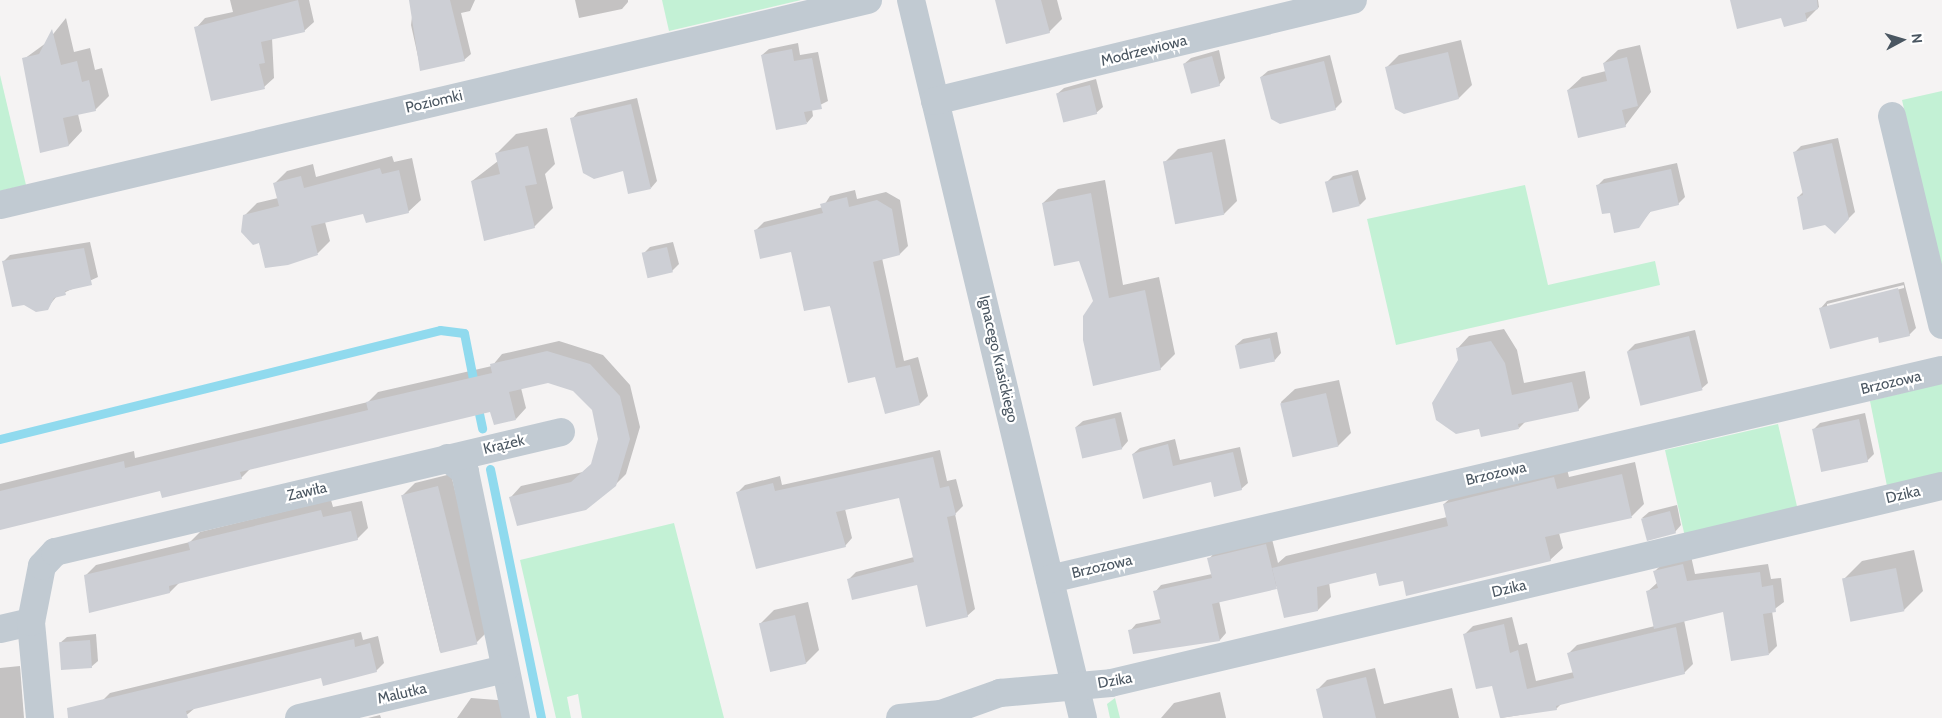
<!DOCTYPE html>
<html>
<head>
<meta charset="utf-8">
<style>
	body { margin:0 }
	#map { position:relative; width:1942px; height:718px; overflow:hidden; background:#f5f3f3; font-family:Cabin,sans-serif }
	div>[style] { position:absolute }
	.green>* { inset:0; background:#c3f1d5; transform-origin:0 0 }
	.shadow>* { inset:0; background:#0003 }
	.stream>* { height:9px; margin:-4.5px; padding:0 4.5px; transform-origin:4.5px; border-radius:4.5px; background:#90daee }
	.building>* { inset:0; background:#cdcfd5; transform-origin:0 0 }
	.minor>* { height:28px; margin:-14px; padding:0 14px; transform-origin:14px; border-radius:14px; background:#c1cad2 }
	span { translate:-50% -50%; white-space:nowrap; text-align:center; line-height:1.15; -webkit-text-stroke:4.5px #fff; paint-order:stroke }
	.street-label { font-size:15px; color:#4a5661 }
	.north { position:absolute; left:1877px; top:15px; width:50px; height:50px; -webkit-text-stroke:4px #fff; paint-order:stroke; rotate:84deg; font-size:14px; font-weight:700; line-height:20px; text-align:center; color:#4a5661 }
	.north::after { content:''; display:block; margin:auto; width:18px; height:22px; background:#4a5661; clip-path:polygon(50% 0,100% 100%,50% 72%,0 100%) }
</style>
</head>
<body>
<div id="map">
	<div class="green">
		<div style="clip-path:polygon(662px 0,801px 0,669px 31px)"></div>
		<div style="clip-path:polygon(0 75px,26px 185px,0 191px)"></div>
		<div style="clip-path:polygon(1942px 91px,1942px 273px,1902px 100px)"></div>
		<div style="clip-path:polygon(1525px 185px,1548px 285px,1655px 261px,1660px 285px,1396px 345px,1367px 219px)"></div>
		<div style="clip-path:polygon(1942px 383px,1942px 478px,1888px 491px,1870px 401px)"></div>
		<div style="left:1778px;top:424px;width:90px;height:116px;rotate:77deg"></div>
		<div style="clip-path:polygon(674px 523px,724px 718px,582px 718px,578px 694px,567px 697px,571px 718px,556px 718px,520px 560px)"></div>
		<div style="clip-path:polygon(1115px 698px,1120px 718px,1110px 718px,1107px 704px)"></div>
	</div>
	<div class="shadow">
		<div style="clip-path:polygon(230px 0,309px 0,314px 22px,304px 31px,272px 38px,274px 78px,264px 87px,196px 28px,205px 18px,233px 12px)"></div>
		<div style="clip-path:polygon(414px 0,475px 0,470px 11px,461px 13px,471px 54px,464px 60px,421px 70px,411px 25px)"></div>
		<div style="clip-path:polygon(575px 0,628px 0,628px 2px,622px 9px,579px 18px)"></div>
		<div style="clip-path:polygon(996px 0,1057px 0,1062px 19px,1049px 32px)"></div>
		<div style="clip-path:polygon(1732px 0,1818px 0,1819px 7px,1806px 20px)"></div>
		<div style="clip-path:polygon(66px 18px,74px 52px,90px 48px,95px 70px,102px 68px,109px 96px,95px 110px,78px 114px,82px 131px,69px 145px,41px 151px,24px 59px,46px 43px)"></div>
		<div style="clip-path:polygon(1461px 40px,1472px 85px,1459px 98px,1386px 68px,1399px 55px)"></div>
		<div style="clip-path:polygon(798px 43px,800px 55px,818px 52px,828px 101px,812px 109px,813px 116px,807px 123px,762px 55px,769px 49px)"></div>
		<div style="clip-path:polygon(1640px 45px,1651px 92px,1625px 126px,1568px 90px,1582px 77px,1606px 71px,1604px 63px,1618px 50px)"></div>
		<div style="clip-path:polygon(1219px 50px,1225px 78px,1219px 85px,1184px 64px,1191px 58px)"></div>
		<div style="clip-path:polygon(1330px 55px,1342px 102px,1335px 109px,1261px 77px,1268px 71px)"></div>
		<div style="clip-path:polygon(1096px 79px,1103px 107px,1096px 113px,1057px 94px,1064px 88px)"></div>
		<div style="clip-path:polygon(637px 98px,657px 181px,651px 188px,624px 170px,572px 119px,578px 112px)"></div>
		<div style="clip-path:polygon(547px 128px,555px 164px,545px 174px,553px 208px,534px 227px,472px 181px,498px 161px,497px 153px,516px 134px)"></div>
		<div style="clip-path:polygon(1838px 138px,1855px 212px,1835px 232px,1798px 197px,1803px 192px,1795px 152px,1801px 146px)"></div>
		<div style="clip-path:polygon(1225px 139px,1237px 201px,1224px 214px,1165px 162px,1178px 149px)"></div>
		<div style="clip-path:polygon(392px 156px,394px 162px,412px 158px,421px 200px,408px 212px,364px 213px,325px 222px,330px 241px,318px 253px,266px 266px,259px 242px,244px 216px,257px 203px,278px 198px,275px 183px,287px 171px,313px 164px,316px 177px)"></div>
		<div style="clip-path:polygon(1677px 163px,1685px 197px,1678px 204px,1652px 210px,1638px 226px,1611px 211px,1597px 186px,1604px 179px)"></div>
		<div style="clip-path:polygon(1358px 170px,1366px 199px,1360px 205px,1327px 182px,1333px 176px)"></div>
		<div style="clip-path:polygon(1105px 180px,1123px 285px,1159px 277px,1175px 354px,1160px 369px,1094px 301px,1080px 260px,1043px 203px,1058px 189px)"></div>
		<div style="clip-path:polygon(855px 190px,857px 199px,886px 192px,900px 200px,908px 246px,900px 254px,882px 258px,904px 361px,918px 357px,928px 396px,920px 404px,876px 375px,792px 250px,756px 230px,764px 222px,823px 207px,830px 196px)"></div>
		<div style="clip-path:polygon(90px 242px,98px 277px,57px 296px,47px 308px,3px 262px,10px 255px)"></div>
		<div style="clip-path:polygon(673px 242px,679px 264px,672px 271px,644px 253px,650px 247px)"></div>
		<div style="clip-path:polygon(evenodd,1904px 282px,1916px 328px,1909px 335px,1878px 335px,1821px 308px,1827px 301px,1904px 282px,1904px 285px,1904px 288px,1827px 307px,1827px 304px,1904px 285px)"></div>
		<div style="clip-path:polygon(1504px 329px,1517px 350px,1524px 383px,1585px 371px,1590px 398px,1578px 410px,1526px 421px,1519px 428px,1459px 360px,1457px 349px,1469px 336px)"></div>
		<div style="clip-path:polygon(1695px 330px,1708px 383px,1701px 389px,1628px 351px,1635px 344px)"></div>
		<div style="clip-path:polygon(1277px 332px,1281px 353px,1275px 360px,1236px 345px,1243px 339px)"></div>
		<div style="clip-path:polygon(559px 341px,603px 355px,630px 385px,640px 427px,626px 474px,615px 485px,511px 497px,521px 486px,583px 472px,592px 464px,600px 439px,593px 410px,574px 390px,548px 382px,521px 388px,526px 408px,516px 419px,491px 410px,251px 468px,241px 478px,161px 490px,0 529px,0 484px,134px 451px,135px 458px,368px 402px,378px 392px,492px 366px,502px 354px)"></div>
		<div style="clip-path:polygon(1339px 380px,1351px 433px,1338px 446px,1293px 456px,1281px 402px,1295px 389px)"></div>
		<div style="clip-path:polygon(1121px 412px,1128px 441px,1122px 448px,1076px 427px,1083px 421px)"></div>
		<div style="clip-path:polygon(1865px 413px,1874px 454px,1867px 461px,1813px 430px,1820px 423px)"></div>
		<div style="clip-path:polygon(1175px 439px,1180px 460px,1240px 447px,1248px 483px,1241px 489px,1133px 454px,1140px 448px)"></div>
		<div style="clip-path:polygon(940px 450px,947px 481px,956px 479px,963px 506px,955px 514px,975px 609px,967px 616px,918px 584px,849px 579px,856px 572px,914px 557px,900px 496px,845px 509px,852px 538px,845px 546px,738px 492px,745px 485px,780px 476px,782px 485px)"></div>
		<div style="clip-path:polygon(1635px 462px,1644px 504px,1632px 516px,1559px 533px,1563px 548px,1550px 560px,1404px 579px,1377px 572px,1329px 582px,1331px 597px,1318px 610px,1278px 586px,1219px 601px,1226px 633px,1220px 640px,1130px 631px,1136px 624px,1161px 619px,1155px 592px,1161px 585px,1212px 574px,1209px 559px,1215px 552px,1272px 539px,1278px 563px,1286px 556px,1447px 517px,1444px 504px,1457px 492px,1566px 465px,1569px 477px)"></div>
		<div style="clip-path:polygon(451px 474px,489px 630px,476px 643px,440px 652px,402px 496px,415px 483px)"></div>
		<div style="clip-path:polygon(331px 500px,333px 507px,362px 501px,368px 528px,357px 539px,180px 582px,170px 592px,85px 576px,96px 565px,190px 542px,200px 532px)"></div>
		<div style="clip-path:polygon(1677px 505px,1681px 525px,1675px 532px,1642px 518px,1649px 512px)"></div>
		<div style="clip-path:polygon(1914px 550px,1923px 591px,1904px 610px,1843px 580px,1862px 561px)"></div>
		<div style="clip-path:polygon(1691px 556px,1695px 574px,1768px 564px,1771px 579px,1781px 578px,1784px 602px,1772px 611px,1777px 646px,1769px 654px,1724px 610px,1684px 620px,1693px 664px,1684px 673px,1562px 703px,1556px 709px,1501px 718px,1493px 684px,1465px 634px,1473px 626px,1512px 617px,1519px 645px,1527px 643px,1536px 681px,1574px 672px,1569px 653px,1577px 645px,1655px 626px,1647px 592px,1657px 583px,1655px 571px,1663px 563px)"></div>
		<div style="clip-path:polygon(808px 602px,819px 650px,806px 663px,772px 671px,760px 624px,774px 610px)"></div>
		<div style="clip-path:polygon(361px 632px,363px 640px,378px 636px,384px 663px,376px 671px,322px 677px,195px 708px,183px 718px,105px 718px,102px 701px,110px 693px)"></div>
		<div style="clip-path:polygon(96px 634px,98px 661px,91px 667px,60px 643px,67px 637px)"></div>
		<div style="clip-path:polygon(20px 666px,24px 718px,0 718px,0 668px)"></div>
		<div style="clip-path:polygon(1375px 668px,1384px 704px,1452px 688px,1459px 718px,1324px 718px,1318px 689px,1327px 680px)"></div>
		<div style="clip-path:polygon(1220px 692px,1226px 718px,1161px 718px,1174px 703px)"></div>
		<div style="clip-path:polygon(471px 698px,511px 701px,509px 718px,457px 718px)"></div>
		<div style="clip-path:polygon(380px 715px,381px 718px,368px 718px)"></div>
	</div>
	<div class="stream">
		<div style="left:477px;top:404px;width:25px;rotate:78deg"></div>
		<div style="left:0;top:439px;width:453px;rotate:-13.9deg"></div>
		<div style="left:440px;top:330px;width:24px;rotate:7deg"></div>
		<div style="left:464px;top:333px;width:57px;rotate:78.9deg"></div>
		<div style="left:490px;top:469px;width:254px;rotate:78.4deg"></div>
	</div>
	<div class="building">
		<div style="clip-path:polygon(298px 0,305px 32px,261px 42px,265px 63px,259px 64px,265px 89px,211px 101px,194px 27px)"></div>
		<div style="clip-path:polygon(409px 0,450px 0,465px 61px,420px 71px)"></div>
		<div style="clip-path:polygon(995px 0,1041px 0,1050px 33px,1006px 44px)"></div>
		<div style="clip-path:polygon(1730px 0,1817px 0,1818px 9px,1805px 13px,1807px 21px,1784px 27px,1781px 18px,1737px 29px)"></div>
		<div style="clip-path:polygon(52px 29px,61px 65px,77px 61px,82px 82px,89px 80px,96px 111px,63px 118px,69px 146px,40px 153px,22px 58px,39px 54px)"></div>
		<div style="clip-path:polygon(792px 49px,794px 61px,812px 58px,822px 109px,804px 112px,807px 124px,776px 130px,761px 55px)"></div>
		<div style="clip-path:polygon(1448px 52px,1459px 99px,1404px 114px,1395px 109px,1385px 67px)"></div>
		<div style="left:1212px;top:56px;width:31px;height:30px;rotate:75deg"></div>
		<div style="clip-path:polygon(1627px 57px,1638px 106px,1622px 110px,1626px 127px,1578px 138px,1567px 90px,1607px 81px,1603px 63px)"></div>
		<div style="clip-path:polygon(1324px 61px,1336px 110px,1280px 124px,1271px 119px,1260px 77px)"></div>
		<div style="left:1090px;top:85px;width:30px;height:35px;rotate:76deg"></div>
		<div style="clip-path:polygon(631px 104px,651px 189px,628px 194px,623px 171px,594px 179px,583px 173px,570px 118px)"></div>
		<div style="clip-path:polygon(1832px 143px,1849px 219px,1835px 234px,1825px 225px,1803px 230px,1797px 197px,1803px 195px,1793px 152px)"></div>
		<div style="clip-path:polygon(528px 146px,537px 184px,525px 186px,535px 228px,484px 241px,471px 181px,500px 174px,495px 153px)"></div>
		<div style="left:1212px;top:152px;width:64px;height:50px;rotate:79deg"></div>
		<div style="clip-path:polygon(380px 168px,382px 174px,399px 170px,409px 213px,366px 223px,363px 214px,311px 226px,318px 255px,288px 265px,265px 268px,259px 243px,253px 245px,241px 232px,243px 215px,279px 206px,273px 183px,301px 176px,304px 188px)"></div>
		<div style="clip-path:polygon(1671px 169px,1679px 205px,1650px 212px,1639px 228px,1614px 233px,1610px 213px,1602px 214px,1596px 185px)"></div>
		<div style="left:1352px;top:175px;width:32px;height:28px;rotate:76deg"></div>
		<div style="clip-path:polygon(1091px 193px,1109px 298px,1145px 290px,1161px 370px,1093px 386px,1083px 340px,1083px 316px,1093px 301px,1079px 261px,1054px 266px,1042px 203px)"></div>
		<div style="clip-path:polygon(847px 197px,849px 207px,877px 200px,892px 209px,900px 255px,873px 262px,896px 368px,910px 365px,920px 405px,885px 414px,875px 377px,848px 383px,830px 306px,804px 311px,791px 252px,760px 259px,754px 230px,823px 213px,820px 204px)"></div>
		<div style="left:667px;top:247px;width:26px;height:26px;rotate:77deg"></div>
		<div style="clip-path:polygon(84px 248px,92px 285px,65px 291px,66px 295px,54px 298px,48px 310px,36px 312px,24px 305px,12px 307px,2px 261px)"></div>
		<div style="clip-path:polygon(1898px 288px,1910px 336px,1879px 343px,1878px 337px,1830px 349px,1819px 308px)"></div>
		<div style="left:1689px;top:336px;width:56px;height:64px;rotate:76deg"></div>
		<div style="left:1270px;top:338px;width:24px;height:36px;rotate:78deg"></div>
		<div style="clip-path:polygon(1491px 341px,1505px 363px,1512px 395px,1572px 382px,1579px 411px,1518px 424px,1519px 429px,1481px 437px,1479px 429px,1456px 434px,1436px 420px,1432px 403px,1458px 360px,1456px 348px)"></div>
		<div style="clip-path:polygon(547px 351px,590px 364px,620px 396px,630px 439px,616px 486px,586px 510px,517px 526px,509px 497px,571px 482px,591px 464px,598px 439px,592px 410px,573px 391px,548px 383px,509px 392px,516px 420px,494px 425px,490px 412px,240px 472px,242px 479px,162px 498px,160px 491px,0 530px,0 491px,124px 461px,125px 468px,368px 410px,366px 402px,492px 373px,490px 364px)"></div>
		<div style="left:1326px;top:393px;width:55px;height:47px;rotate:77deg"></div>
		<div style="left:1115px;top:418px;width:32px;height:41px;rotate:77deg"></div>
		<div style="left:1859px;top:419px;width:44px;height:48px;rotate:78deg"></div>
		<div style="clip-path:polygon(1168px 444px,1173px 466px,1233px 452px,1242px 490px,1214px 497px,1211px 482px,1143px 499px,1132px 454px)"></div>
		<div style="clip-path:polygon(933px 457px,940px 488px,949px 486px,956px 515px,947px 517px,968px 617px,926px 627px,917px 585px,852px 600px,847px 579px,914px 562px,899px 498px,836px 512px,846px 547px,756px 569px,736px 492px,773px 483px,775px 491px)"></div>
		<div style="clip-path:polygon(1622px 474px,1632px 518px,1545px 537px,1551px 561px,1406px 596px,1403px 581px,1379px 586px,1376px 573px,1317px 587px,1318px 611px,1284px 618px,1272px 568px,1448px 526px,1443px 504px,1554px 477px,1557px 489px)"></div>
		<div style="left:438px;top:486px;width:163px;height:38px;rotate:76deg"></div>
		<div style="clip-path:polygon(321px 510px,323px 517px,351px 511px,358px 540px,169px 586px,170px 593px,89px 613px,84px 575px,190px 550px,188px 542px)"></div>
		<div style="left:1670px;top:511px;width:23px;height:30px;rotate:75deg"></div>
		<div style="clip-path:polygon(1266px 544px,1277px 589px,1212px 604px,1220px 641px,1133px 654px,1128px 630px,1161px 623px,1153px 591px,1212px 578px,1207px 558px)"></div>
		<div style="clip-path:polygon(1683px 564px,1687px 581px,1760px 572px,1762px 587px,1773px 585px,1776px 612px,1763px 614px,1769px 655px,1731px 661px,1723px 612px,1654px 629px,1646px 591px,1658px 588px,1653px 571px)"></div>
		<div style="left:1896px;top:568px;width:44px;height:55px;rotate:79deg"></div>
		<div style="left:795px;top:615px;width:50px;height:37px;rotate:77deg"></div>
		<div style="clip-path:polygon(1504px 624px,1510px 653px,1518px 650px,1527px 689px,1574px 678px,1567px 653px,1676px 627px,1685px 674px,1556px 706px,1557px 710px,1500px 718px,1492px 686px,1476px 689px,1463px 634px)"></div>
		<div style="clip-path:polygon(354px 639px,355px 647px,370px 643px,377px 672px,323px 686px,321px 678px,186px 711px,188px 718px,68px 718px,67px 708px)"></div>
		<div style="left:90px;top:640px;width:28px;height:31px;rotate:86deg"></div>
		<div style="clip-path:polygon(1366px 677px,1376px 718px,1323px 718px,1316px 689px)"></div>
	</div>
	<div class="minor">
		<div style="left:911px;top:0;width:738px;rotate:76.53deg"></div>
		<div style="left:935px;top:101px;width:430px;rotate:-13.6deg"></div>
		<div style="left:1892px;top:116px;width:215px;rotate:76.5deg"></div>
		<div style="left:0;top:205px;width:892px;rotate:-13.29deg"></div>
		<div style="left:448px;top:458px;width:22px;rotate:39deg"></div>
		<div style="left:465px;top:472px;width:251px;rotate:78.3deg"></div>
		<div style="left:1050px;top:579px;width:916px;rotate:-13.19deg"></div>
		<div style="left:0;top:629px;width:32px;rotate:-13deg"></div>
		<div style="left:40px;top:718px;width:96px;rotate:-95.4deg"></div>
		<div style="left:31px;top:622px;width:57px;rotate:-78.9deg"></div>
		<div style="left:42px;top:566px;width:19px;rotate:-47deg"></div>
		<div style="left:55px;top:552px;width:520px;rotate:-13.34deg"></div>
		<div style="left:299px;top:718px;width:212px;rotate:-13.4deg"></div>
		<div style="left:900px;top:718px;width:41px;rotate:-5.6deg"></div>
		<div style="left:941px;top:714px;width:63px;rotate:-19.6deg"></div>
		<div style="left:1000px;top:693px;width:111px;rotate:-5.1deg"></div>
		<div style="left:1111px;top:683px;width:854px;rotate:-13.34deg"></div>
	</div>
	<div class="street-label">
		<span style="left:1144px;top:51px;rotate:-14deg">Modrzewiowa</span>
		<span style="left:434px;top:102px;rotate:-13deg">Poziomki</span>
		<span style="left:998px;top:359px;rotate:77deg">Ignacego Krasickiego</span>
		<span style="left:1891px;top:383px;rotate:-13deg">Brzozowa</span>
		<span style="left:504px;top:445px;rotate:-13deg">Krążek</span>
		<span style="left:1496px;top:474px;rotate:-13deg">Brzozowa</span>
		<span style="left:307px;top:492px;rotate:-13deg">Zawiła</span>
		<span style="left:1903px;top:495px;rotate:-13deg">Dzika</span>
		<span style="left:1102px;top:567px;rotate:-13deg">Brzozowa</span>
		<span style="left:1509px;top:589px;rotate:-13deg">Dzika</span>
		<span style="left:1115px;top:681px;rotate:-10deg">Dzika</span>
		<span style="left:402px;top:694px;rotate:-13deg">Malutka</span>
	</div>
	<div class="north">N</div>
</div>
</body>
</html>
